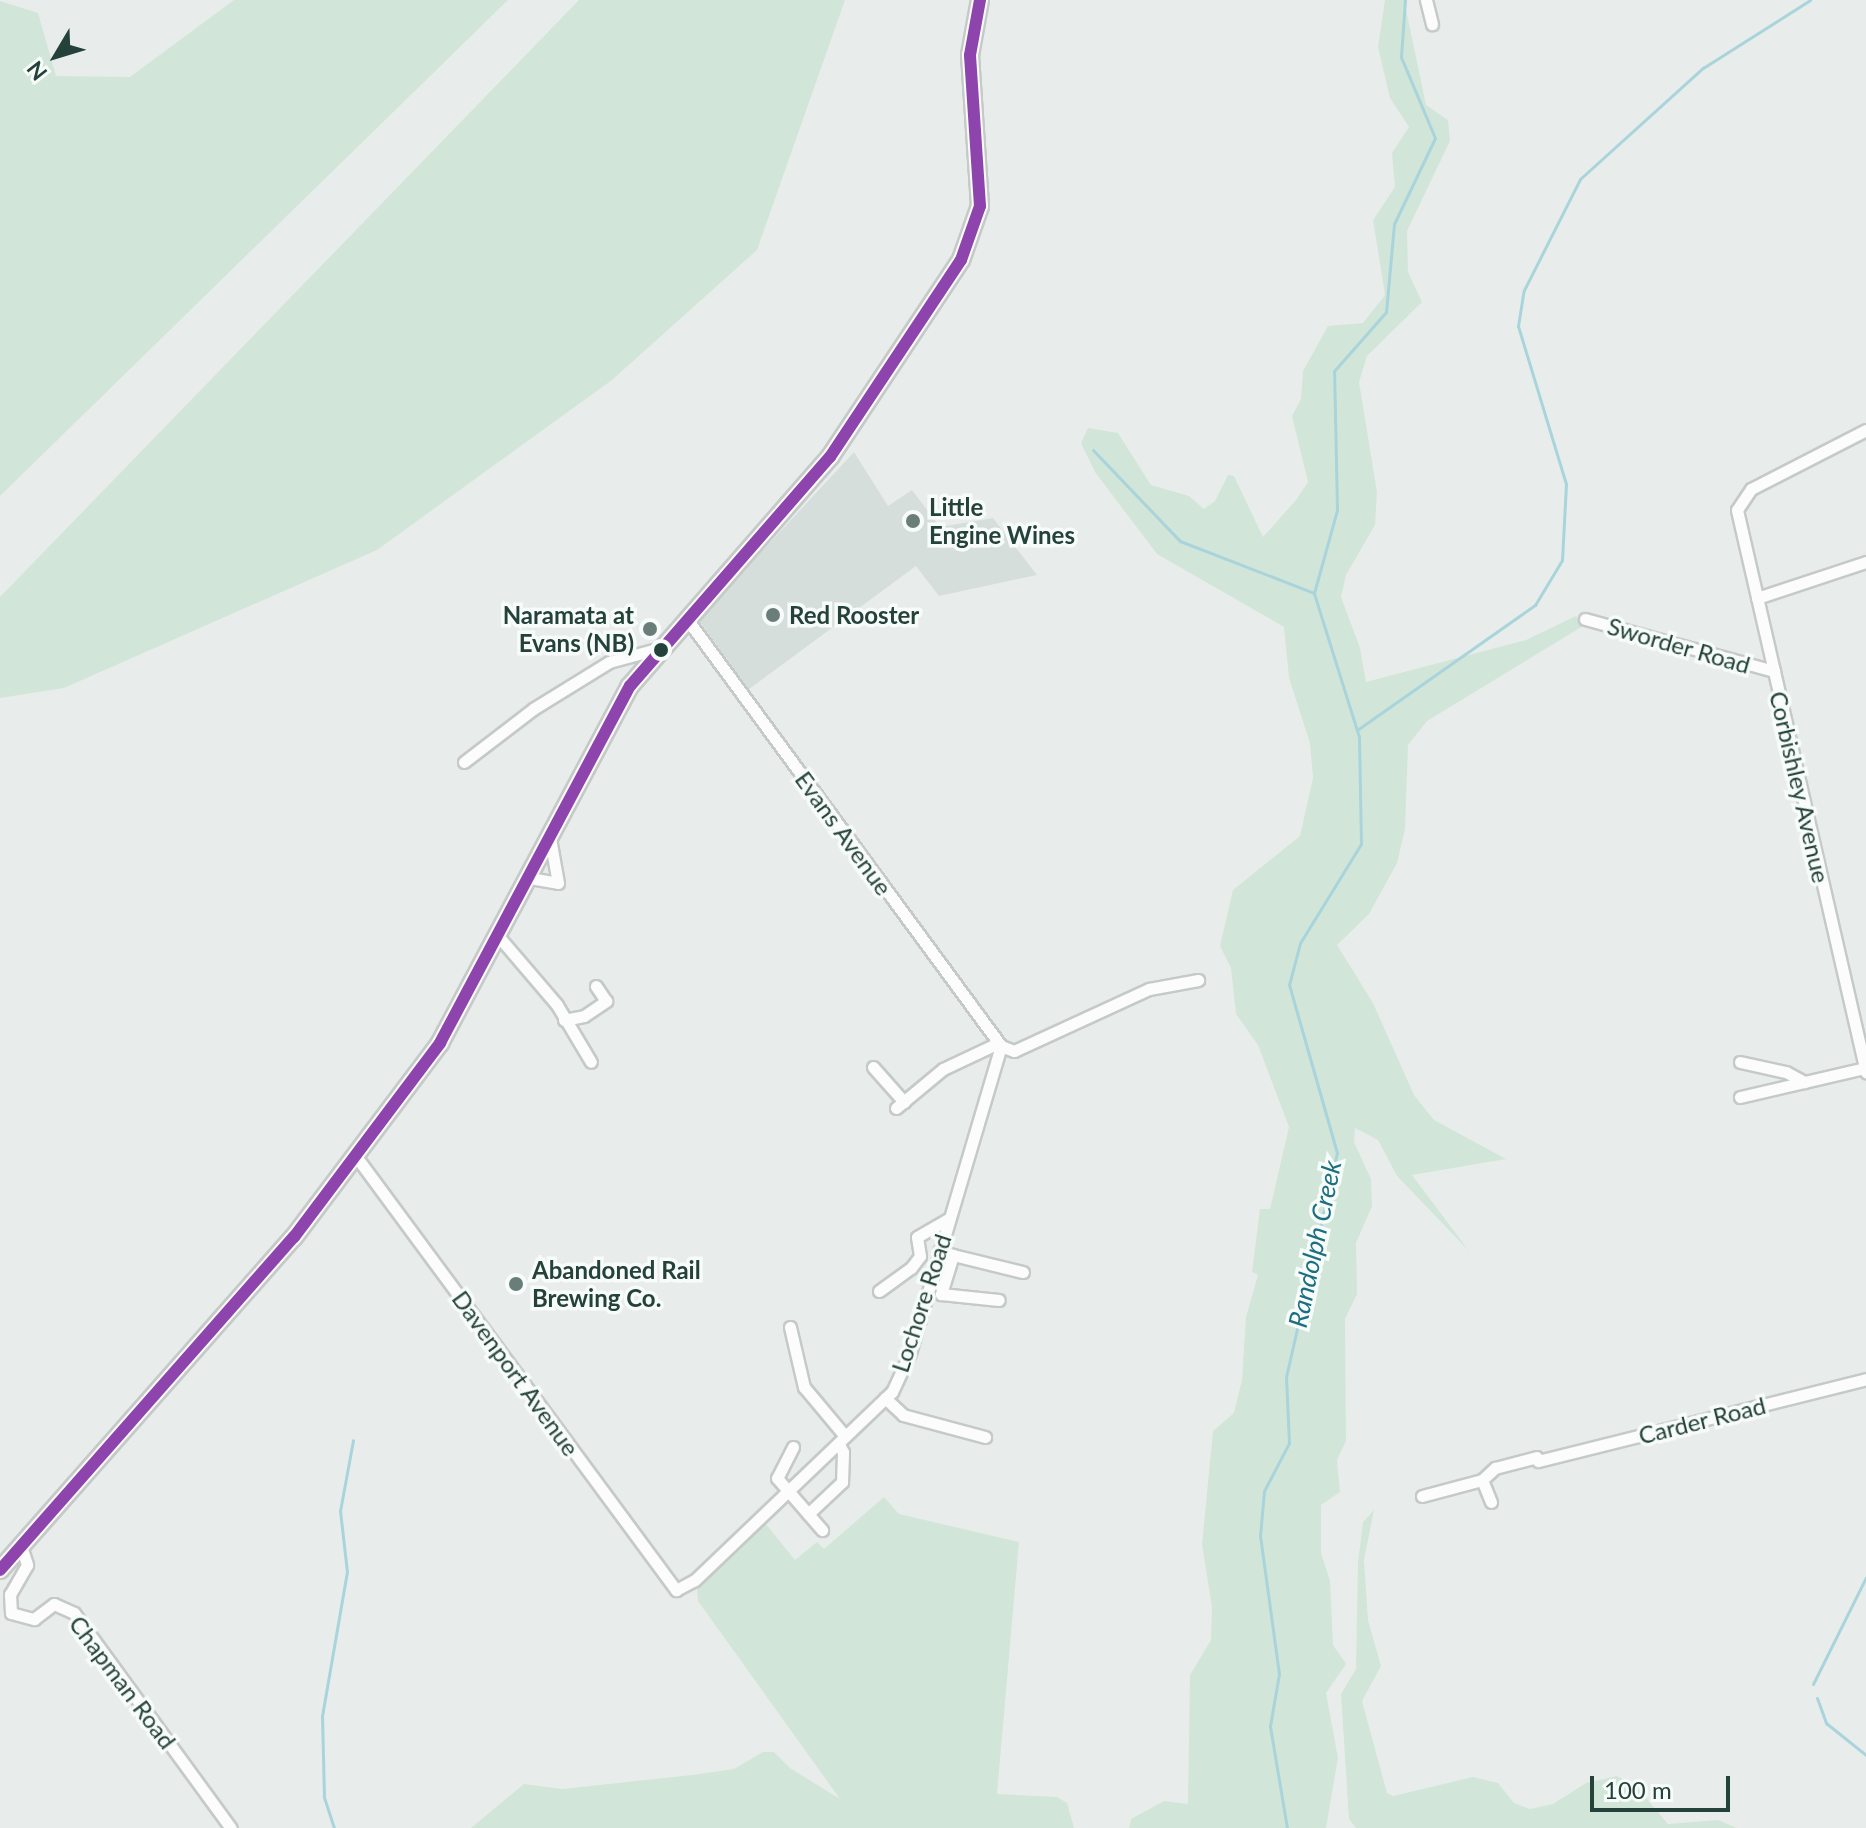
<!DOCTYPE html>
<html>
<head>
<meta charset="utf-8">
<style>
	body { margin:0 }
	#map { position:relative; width:1866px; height:1828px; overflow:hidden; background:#e8edeb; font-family:Lato,sans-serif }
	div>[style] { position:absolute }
	.built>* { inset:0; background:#d6dedb }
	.green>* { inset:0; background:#d1e6d8 }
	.stream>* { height:3px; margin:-1.5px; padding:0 1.5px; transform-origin:1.5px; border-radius:1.5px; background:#a9d4db }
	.roads { filter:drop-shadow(2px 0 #c5cac8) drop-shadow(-2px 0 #c5cac8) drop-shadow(0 2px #c5cac8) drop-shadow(0 -2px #c5cac8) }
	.street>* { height:11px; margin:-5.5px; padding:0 5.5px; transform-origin:5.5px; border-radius:5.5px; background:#fcfcfc }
	.secondary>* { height:16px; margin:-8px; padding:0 8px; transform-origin:8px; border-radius:8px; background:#fcfcfc }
	.bus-1>* { height:12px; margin:-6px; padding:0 6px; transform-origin:6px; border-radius:6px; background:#8e44ad }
	.dots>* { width:22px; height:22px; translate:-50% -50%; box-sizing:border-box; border:4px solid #f7fbf9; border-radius:50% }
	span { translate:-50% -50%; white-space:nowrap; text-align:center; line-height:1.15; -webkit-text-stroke:7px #f7fbf9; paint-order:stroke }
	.poi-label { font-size:24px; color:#24423a; font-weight:700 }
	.left { translate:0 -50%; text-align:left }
	.right { translate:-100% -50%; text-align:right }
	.street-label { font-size:24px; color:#24423a }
	.water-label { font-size:26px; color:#1c6f80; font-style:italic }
	.north { position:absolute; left:16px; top:16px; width:80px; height:80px; -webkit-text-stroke:6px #f7fbf9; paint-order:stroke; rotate:232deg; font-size:22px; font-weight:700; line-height:32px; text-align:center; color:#24423a }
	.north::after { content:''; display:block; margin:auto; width:28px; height:36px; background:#24423a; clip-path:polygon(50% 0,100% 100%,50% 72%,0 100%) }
	.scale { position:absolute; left:1590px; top:1776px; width:140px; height:36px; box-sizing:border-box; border:4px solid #24423a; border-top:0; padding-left:10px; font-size:24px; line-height:28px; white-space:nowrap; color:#24423a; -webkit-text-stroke:6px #f7fbf9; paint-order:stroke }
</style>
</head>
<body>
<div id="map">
	<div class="built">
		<div style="clip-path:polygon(854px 452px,888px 506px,912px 490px,940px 527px,993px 518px,1037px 575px,939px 596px,916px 566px,749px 689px,700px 622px,702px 616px)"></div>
	</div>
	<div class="green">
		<div style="clip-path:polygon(234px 0,508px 0,0 496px,0 1px,38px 13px,56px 76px,130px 77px)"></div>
		<div style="clip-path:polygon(579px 0,845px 0,757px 250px,612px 380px,377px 550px,64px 688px,0 698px,0 597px)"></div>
		<div style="clip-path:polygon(1385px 0,1404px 0,1426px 105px,1448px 120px,1450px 141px,1407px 231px,1408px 272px,1422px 302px,1367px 356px,1359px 382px,1377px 492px,1375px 525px,1346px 575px,1341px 597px,1360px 648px,1366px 682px,1526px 640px,1576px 616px,1583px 626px,1427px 721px,1408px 745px,1405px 829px,1397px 863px,1369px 914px,1337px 945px,1373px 1003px,1414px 1095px,1434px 1120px,1506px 1159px,1412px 1175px,1469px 1251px,1397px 1176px,1378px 1140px,1355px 1128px,1354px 1142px,1371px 1179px,1372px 1206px,1356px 1243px,1357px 1294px,1345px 1319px,1346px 1441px,1337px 1460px,1340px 1492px,1321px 1505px,1321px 1553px,1330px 1581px,1333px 1645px,1346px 1664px,1326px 1693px,1338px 1758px,1326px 1828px,1129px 1828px,1131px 1819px,1164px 1801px,1188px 1804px,1190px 1675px,1211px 1640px,1212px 1607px,1202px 1545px,1213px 1431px,1234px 1413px,1242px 1380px,1246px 1317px,1258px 1275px,1252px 1272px,1260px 1209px,1270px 1209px,1289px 1127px,1258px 1045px,1236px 1014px,1231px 968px,1220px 946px,1233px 890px,1300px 836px,1313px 778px,1310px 743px,1289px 678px,1284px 627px,1157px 554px,1095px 472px,1081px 443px,1088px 428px,1118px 433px,1151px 485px,1189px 496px,1204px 509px,1215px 501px,1228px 475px,1234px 476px,1263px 537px,1296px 500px,1308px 482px,1292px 416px,1301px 399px,1303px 371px,1328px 326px,1363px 323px,1385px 295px,1373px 220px,1395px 187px,1392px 153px,1409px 127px,1390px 98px,1378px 47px)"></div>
		<div style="clip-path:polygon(884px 1497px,899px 1514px,1019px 1542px,997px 1794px,1057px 1797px,1067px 1803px,1074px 1828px,471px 1828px,524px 1784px,562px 1789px,692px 1775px,734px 1769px,763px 1752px,774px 1752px,790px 1768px,840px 1799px,698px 1601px,697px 1588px,765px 1523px,795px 1560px,817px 1542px,824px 1549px)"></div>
		<div style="clip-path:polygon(1374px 1510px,1364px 1560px,1368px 1620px,1381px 1666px,1362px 1701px,1387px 1793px,1393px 1796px,1473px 1777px,1498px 1783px,1514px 1803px,1530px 1809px,1553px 1804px,1586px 1783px,1617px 1776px,1637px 1787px,1668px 1824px,1718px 1820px,1737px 1828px,1356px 1828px,1349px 1819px,1341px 1694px,1356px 1669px,1358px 1562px,1363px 1522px)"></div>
	</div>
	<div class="stream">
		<div style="left:1093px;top:450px;width:126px;rotate:46.3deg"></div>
		<div style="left:1180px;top:541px;width:144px;rotate:21.2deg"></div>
		<div style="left:1357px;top:730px;width:218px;rotate:-35.1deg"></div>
		<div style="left:1535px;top:605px;width:52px;rotate:-59deg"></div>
		<div style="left:1562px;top:560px;width:76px;rotate:-87deg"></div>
		<div style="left:1566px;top:484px;width:165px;rotate:-106.9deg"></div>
		<div style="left:1518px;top:326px;width:36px;rotate:-81deg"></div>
		<div style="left:1524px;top:290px;width:124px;rotate:-63.2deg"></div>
		<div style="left:1580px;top:179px;width:166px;rotate:-42.1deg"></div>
		<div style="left:1703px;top:68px;width:127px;rotate:-32.4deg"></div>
		<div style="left:1813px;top:1684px;width:119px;rotate:-63.6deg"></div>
		<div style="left:1817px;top:1698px;width:27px;rotate:70deg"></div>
		<div style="left:1826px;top:1723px;width:51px;rotate:38.7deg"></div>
		<div style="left:334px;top:1828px;width:33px;rotate:-108deg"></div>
		<div style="left:324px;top:1797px;width:81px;rotate:-91.4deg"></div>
		<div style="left:322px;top:1716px;width:146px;rotate:-80.2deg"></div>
		<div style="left:347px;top:1572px;width:61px;rotate:-96.5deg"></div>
		<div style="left:340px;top:1511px;width:72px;rotate:-79.6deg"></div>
		<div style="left:1287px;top:1828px;width:103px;rotate:-99.5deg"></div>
		<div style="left:1270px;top:1726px;width:53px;rotate:-80.2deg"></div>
		<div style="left:1279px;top:1674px;width:139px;rotate:-97.8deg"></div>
		<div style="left:1260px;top:1536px;width:45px;rotate:-84.9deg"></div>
		<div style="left:1264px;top:1491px;width:54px;rotate:-62.5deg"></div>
		<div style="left:1289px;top:1443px;width:66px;rotate:-92.6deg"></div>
		<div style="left:1286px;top:1377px;width:230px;rotate:-77.2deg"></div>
		<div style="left:1337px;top:1153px;width:175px;rotate:-105.9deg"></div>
		<div style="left:1289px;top:985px;width:43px;rotate:-75.3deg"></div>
		<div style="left:1300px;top:943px;width:116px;rotate:-58.4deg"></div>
		<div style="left:1361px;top:844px;width:107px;rotate:-91.1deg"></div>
		<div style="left:1359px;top:737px;width:151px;rotate:-107.4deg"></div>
		<div style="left:1314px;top:593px;width:86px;rotate:-74.5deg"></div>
		<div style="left:1337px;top:510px;width:139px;rotate:-91.2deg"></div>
		<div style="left:1334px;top:371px;width:79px;rotate:-48.6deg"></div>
		<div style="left:1386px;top:312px;width:88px;rotate:-84.8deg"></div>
		<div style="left:1394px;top:224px;width:95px;rotate:-64.5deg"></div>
		<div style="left:1435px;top:138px;width:88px;rotate:-112.8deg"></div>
		<div style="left:1401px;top:57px;width:57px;rotate:-86deg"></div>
	</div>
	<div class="roads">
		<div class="street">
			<div style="left:1426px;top:0;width:25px;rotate:76deg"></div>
			<div style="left:1866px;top:430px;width:129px;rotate:152.8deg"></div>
			<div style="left:1751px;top:489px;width:25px;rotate:124deg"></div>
			<div style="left:1737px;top:510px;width:577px;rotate:77.07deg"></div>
			<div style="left:1757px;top:598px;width:115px;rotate:-18.3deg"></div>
			<div style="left:687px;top:619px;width:530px;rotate:53.67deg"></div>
			<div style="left:1585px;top:619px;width:196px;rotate:15.4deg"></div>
			<div style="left:464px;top:762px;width:87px;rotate:-37.5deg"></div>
			<div style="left:533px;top:709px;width:89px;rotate:-31.7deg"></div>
			<div style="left:609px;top:662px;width:54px;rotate:-15.1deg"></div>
			<div style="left:530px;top:878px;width:28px;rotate:10deg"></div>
			<div style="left:558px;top:883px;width:46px;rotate:-100.1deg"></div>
			<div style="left:499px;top:937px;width:89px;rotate:49.5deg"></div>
			<div style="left:557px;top:1005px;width:66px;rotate:59.2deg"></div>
			<div style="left:564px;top:1020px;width:20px;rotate:-11deg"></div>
			<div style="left:584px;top:1016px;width:27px;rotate:-34deg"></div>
			<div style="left:606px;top:1001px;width:18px;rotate:-124deg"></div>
			<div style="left:1740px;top:1062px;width:47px;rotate:12.3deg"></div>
			<div style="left:1786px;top:1072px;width:21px;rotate:29deg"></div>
			<div style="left:873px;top:1067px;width:47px;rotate:48.5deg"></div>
			<div style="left:1740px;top:1097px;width:128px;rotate:-13.1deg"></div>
			<div style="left:896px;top:1108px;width:61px;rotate:-39.7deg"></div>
			<div style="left:943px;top:1069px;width:61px;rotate:-25.3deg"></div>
			<div style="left:355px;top:1155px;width:541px;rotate:53.58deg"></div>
			<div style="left:676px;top:1590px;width:21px;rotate:-28deg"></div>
			<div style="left:695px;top:1580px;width:272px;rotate:-43.7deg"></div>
			<div style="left:892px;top:1392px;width:43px;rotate:-65.2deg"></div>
			<div style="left:910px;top:1353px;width:320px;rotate:-73.5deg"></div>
			<div style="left:1001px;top:1046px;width:14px;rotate:21deg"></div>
			<div style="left:1014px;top:1051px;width:149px;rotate:-24.7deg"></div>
			<div style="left:1149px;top:989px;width:50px;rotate:-10.4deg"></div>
			<div style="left:939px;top:1251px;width:15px;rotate:16deg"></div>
			<div style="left:953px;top:1255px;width:41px;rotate:107.1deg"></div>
			<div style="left:941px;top:1294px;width:58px;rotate:5.9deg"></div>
			<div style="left:953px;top:1255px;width:72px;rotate:13.7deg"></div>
			<div style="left:879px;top:1291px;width:39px;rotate:-36deg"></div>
			<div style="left:911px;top:1268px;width:15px;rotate:-53deg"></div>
			<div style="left:920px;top:1256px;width:19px;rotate:-99deg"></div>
			<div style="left:917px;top:1237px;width:36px;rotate:-30deg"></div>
			<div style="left:790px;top:1327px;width:62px;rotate:76.9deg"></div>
			<div style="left:804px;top:1387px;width:64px;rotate:50.1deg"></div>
			<div style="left:885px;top:1398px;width:25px;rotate:43deg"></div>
			<div style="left:903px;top:1415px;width:85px;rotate:15deg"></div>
			<div style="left:793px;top:1447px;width:35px;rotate:117deg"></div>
			<div style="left:777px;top:1478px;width:69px;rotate:49.1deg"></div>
			<div style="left:1538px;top:1461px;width:338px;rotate:-14deg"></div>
			<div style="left:1422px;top:1496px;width:62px;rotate:-14.9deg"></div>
			<div style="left:1491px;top:1502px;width:24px;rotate:-112deg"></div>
			<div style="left:1482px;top:1480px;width:18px;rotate:-43deg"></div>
			<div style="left:1495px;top:1468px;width:43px;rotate:-14.7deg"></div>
			<div style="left:808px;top:1514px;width:47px;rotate:-43.3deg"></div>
			<div style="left:842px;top:1482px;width:30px;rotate:-88deg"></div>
			<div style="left:843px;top:1452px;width:10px;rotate:-119deg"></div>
			<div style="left:21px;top:1546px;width:20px;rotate:72deg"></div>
			<div style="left:27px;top:1565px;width:34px;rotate:120deg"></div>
			<div style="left:10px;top:1594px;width:19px;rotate:87deg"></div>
			<div style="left:11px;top:1613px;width:24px;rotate:15deg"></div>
			<div style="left:34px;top:1619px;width:25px;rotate:-37deg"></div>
			<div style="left:54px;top:1604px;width:22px;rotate:24deg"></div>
			<div style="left:74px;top:1613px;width:266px;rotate:53.9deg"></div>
		</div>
		<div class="secondary">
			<div style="left:0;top:1570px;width:444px;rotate:-48.6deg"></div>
			<div style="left:294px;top:1237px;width:243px;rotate:-53deg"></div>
			<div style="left:440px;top:1043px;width:404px;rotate:-62deg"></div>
			<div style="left:630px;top:686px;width:304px;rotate:-48.9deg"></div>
			<div style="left:830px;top:457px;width:237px;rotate:-56.4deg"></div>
			<div style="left:961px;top:260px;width:57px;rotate:-70.6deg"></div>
			<div style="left:980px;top:206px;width:151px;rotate:-93.8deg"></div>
			<div style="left:970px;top:55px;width:56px;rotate:-79.7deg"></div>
		</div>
	</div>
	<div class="bus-1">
		<div style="left:0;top:1570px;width:444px;rotate:-48.6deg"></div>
		<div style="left:294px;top:1237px;width:243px;rotate:-53deg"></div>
		<div style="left:440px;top:1043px;width:404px;rotate:-62deg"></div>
		<div style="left:630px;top:686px;width:304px;rotate:-48.9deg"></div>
		<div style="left:830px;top:457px;width:237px;rotate:-56.4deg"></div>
		<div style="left:961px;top:260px;width:57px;rotate:-70.6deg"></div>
		<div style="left:980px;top:206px;width:151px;rotate:-93.8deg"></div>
		<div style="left:970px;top:55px;width:56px;rotate:-79.7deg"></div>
	</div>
	<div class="dots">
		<div style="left:913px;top:521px;background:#697e78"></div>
		<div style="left:773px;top:615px;background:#697e78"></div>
		<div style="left:650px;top:629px;background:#697e78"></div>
		<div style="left:661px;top:650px;background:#24423a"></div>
		<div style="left:516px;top:1284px;background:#697e78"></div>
	</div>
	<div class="poi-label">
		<span class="left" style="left:929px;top:521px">Little<br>Engine Wines</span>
		<span class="right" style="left:634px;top:629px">Naramata at<br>Evans (NB)</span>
		<span class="left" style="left:789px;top:615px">Red Rooster</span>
		<span class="left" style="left:532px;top:1284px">Abandoned Rail<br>Brewing Co.</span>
	</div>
	<div class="street-label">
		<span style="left:1679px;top:645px;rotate:16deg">Sworder Road</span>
		<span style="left:1800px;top:787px;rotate:77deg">Corbishley Avenue</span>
		<span style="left:844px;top:833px;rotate:54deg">Evans Avenue</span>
		<span style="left:921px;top:1303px;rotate:-72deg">Lochore Road</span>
		<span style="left:516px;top:1373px;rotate:54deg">Davenport Avenue</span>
		<span style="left:1702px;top:1420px;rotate:-14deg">Carder Road</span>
		<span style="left:123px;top:1682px;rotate:53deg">Chapman Road</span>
	</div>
	<div class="water-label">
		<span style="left:1315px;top:1244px;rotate:-78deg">Randolph Creek</span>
	</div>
	<div class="north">N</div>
	<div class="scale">100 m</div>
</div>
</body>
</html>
